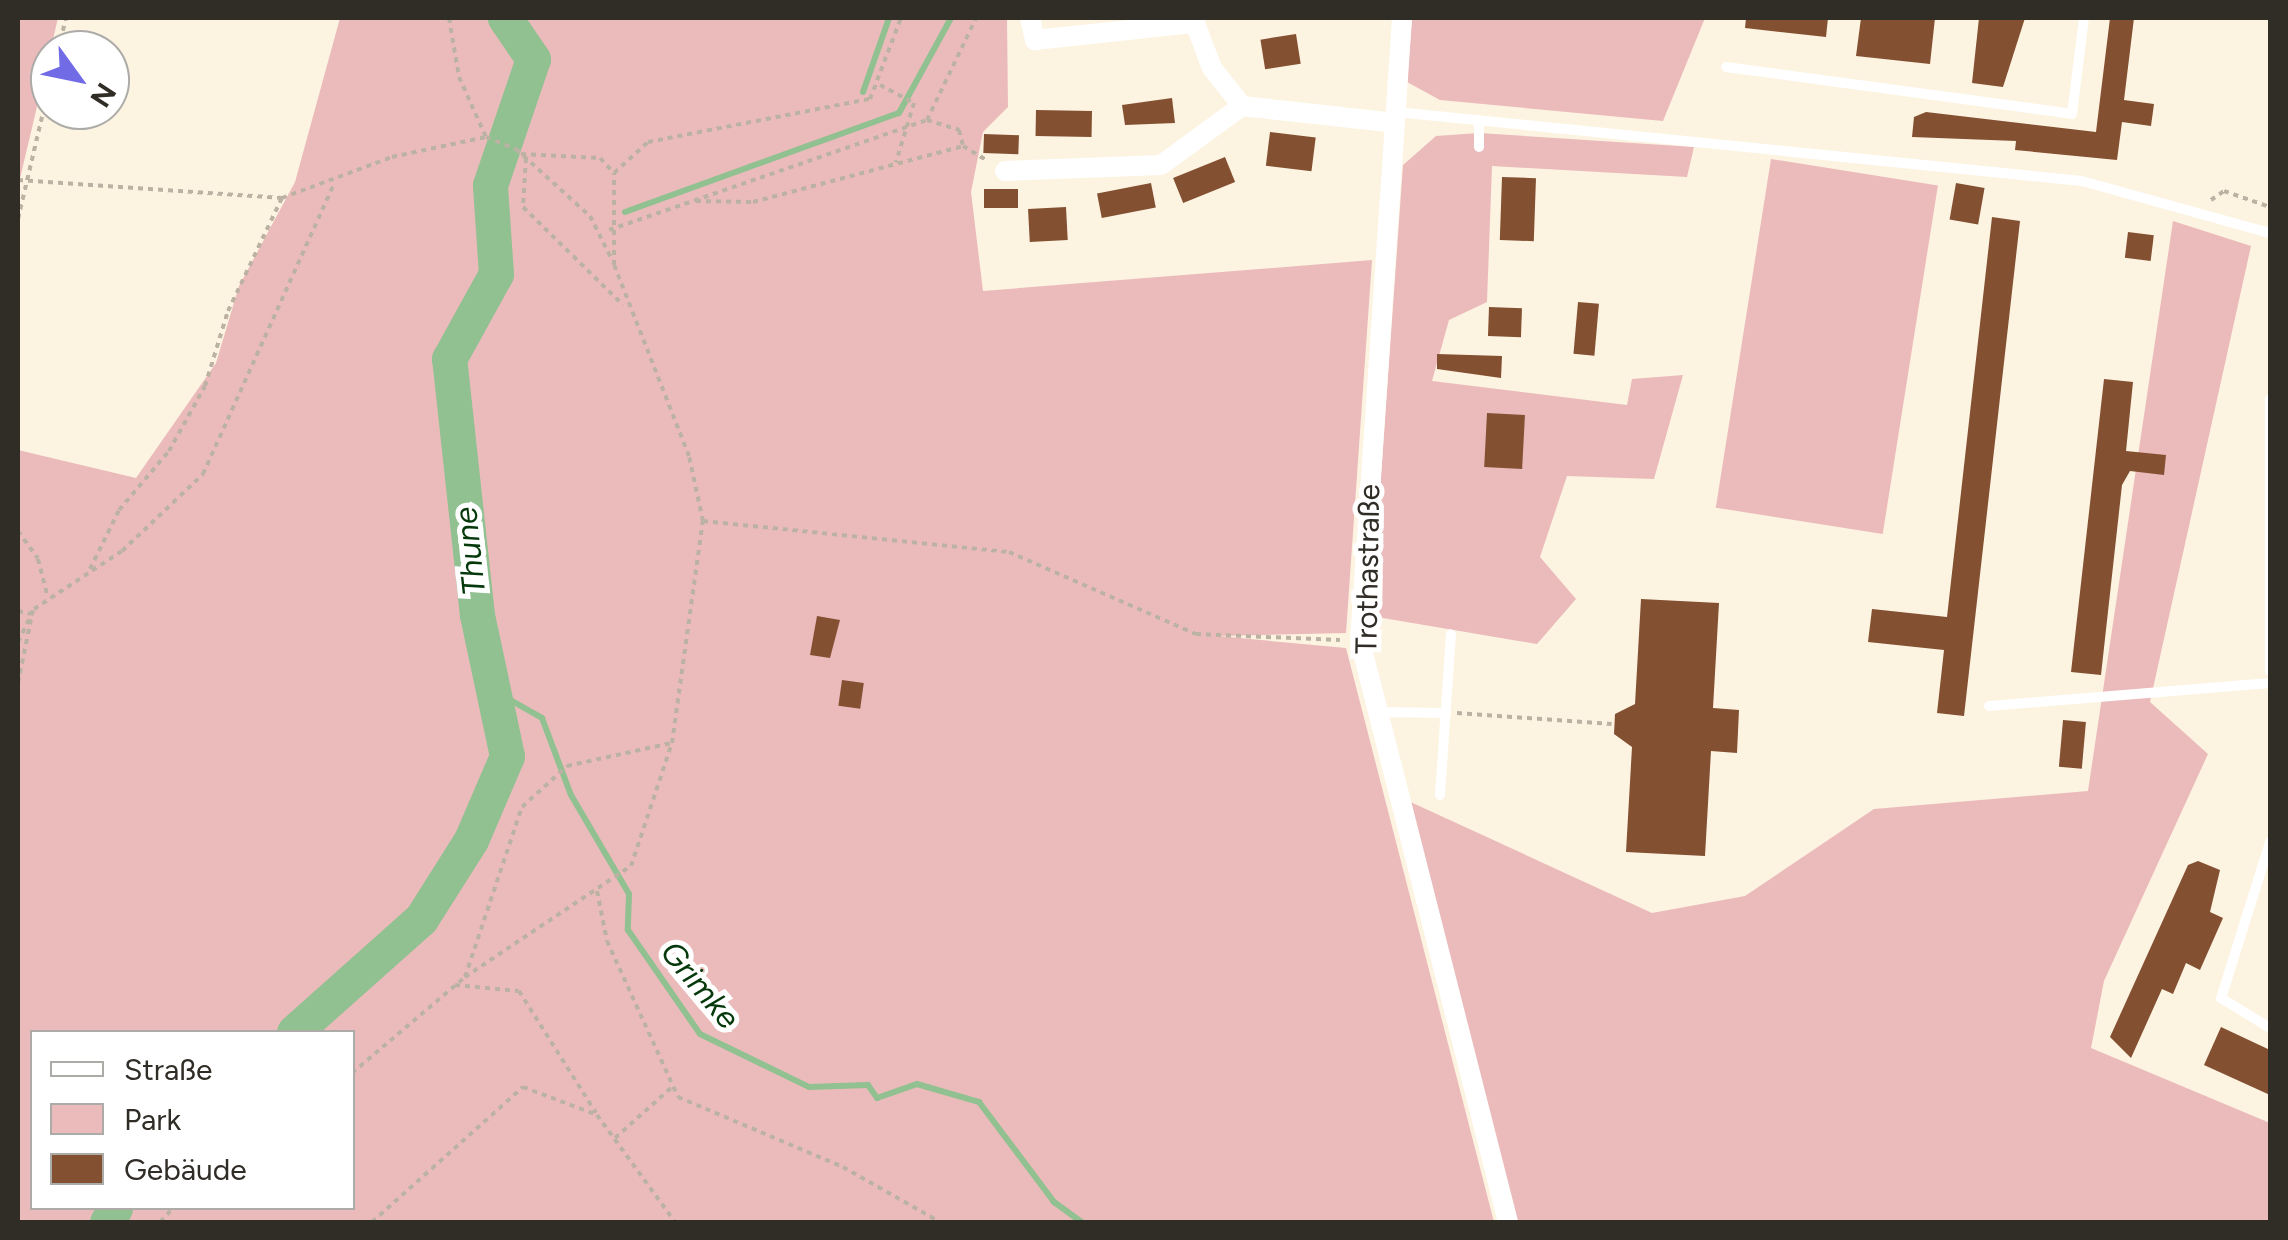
<!DOCTYPE html>
<html>
<head>
<meta charset="utf-8">
<style>
	body { margin:0 }
	#map { position:relative; width:2288px; height:1240px; overflow:hidden; background:#fdf3e1; font-family:Figtree,sans-serif }
	div>[style] { position:absolute }
	.green>* { inset:0; background:#ebbbbc; transform-origin:0 0 }
	.stream>* { height:6px; margin:-3px; padding:0 3px; transform-origin:3px; border-radius:3px; background:#91c091 }
	.river>* { height:35px; margin:-17.5px; padding:0 17.5px; transform-origin:17.5px; border-radius:17.5px; background:#91c091 }
	.building>* { inset:0; background:#845032; transform-origin:0 0 }
	.path>* { height:4px; margin-top:-2px; transform-origin:0; background:repeating-linear-gradient(90deg,#bbb2a4 0 5px,transparent 0 10px) }
	.lane>* { height:10px; margin:-5px; padding:0 5px; transform-origin:5px; border-radius:5px; background:#fff }
	.street>* { height:20px; margin:-10px; padding:0 10px; transform-origin:10px; border-radius:10px; background:#fff }
	span { translate:-50% -50%; white-space:nowrap; text-align:center; line-height:1.15; -webkit-text-stroke:10px #fff; paint-order:stroke }
	.street-label { font-size:30px; color:#302c26 }
	.water-label { font-size:32px; color:#05390b; font-style:italic }
	.frame { position:absolute; inset:0; border:20px solid #302c26; pointer-events:none }
	.legend { position:absolute; left:30px; top:1030px; width:325px; height:180px; box-sizing:border-box; background:#fff; border:2px solid #acaba8; margin:0; padding:12px 18px; list-style:none; font-size:30px; color:#302c26 }
	.legend li { display:flex; align-items:center; gap:20px; height:50px }
	.legend b { width:50px; border:2px solid #acaba8 }
	.north { position:absolute; left:30px; top:30px; width:100px; height:100px; box-sizing:border-box; background:#fff; border:2px solid #acaba8; border-radius:50%; rotate:123deg; font-size:28px; font-weight:700; line-height:40px; text-align:center; color:#302c26 }
	.north::after { content:''; display:block; margin:auto; width:35px; height:45px; background:#716be6; clip-path:polygon(50% 0,100% 100%,50% 72%,0 100%) }
</style>
</head>
<body>
<div id="map">
	<div class="green">
		<div style="clip-path:polygon(18px 18px,58px 18px,18px 187px)"></div>
		<div style="clip-path:polygon(evenodd,340px 18px,1007px 18px,1008px 107px,983px 132px,971px 192px,983px 291px,1372px 260px,1346px 633px,1218px 636px,1346px 648px,1494px 1222px,18px 1222px,18px 450px,136px 478px,216px 363px,239px 286px,295px 182px,340px 18px,32px 1032px,352px 1032px,352px 1208px,32px 1208px,32px 1032px)"></div>
		<div style="clip-path:polygon(1412px 18px,1705px 18px,1663px 121px,1440px 100px,1407px 82px)"></div>
		<div style="clip-path:polygon(1479px 133px,1694px 147px,1687px 177px,1492px 166px,1487px 302px,1449px 320px,1432px 381px,1627px 405px,1632px 379px,1683px 375px,1654px 479px,1567px 476px,1540px 557px,1576px 599px,1537px 644px,1371px 616px,1403px 165px,1436px 136px)"></div>
		<div style="left:1771px;top:159px;width:169px;height:353px;rotate:9deg"></div>
		<div style="clip-path:polygon(2173px 221px,2251px 246px,2150px 702px,2208px 754px,2104px 981px,2091px 1048px,2270px 1123px,2270px 1222px,1518px 1222px,1404px 799px,1652px 913px,1745px 896px,1874px 809px,2088px 791px)"></div>
	</div>
	<div class="stream">
		<div style="left:863px;top:92px;width:78px;rotate:-70.6deg"></div>
		<div style="left:625px;top:212px;width:291px;rotate:-19.9deg"></div>
		<div style="left:899px;top:113px;width:108px;rotate:-61.3deg"></div>
		<div style="left:491px;top:689px;width:59px;rotate:29.6deg"></div>
		<div style="left:542px;top:718px;width:82px;rotate:69.4deg"></div>
		<div style="left:571px;top:795px;width:115px;rotate:59.6deg"></div>
		<div style="left:629px;top:894px;width:36px;rotate:92deg"></div>
		<div style="left:628px;top:930px;width:126px;rotate:55.3deg"></div>
		<div style="left:700px;top:1034px;width:121px;rotate:25.9deg"></div>
		<div style="left:809px;top:1087px;width:59px;rotate:-1.9deg"></div>
		<div style="left:868px;top:1085px;width:16px;rotate:55deg"></div>
		<div style="left:877px;top:1098px;width:42px;rotate:-19.3deg"></div>
		<div style="left:917px;top:1084px;width:65px;rotate:16.2deg"></div>
		<div style="left:979px;top:1102px;width:125px;rotate:53.1deg"></div>
		<div style="left:1054px;top:1202px;width:34px;rotate:36deg"></div>
	</div>
	<div class="river">
		<div style="left:294px;top:1032px;width:170px;rotate:-41.7deg"></div>
		<div style="left:421px;top:919px;width:93px;rotate:-57.7deg"></div>
		<div style="left:471px;top:840px;width:91px;rotate:-66.8deg"></div>
		<div style="left:507px;top:756px;width:144px;rotate:-102deg"></div>
		<div style="left:477px;top:615px;width:258px;rotate:-96.2deg"></div>
		<div style="left:449px;top:359px;width:97px;rotate:-61.1deg"></div>
		<div style="left:496px;top:274px;width:89px;rotate:-93.9deg"></div>
		<div style="left:490px;top:185px;width:133px;rotate:-71.2deg"></div>
		<div style="left:533px;top:59px;width:50px;rotate:-124.3deg"></div>
		<div style="left:107px;top:1222px;width:16px;rotate:-60deg"></div>
	</div>
	<div class="building">
		<div style="clip-path:polygon(1746px 18px,1828px 18px,1826px 37px,1745px 28px)"></div>
		<div style="clip-path:polygon(1861px 18px,1935px 18px,1930px 64px,1856px 56px)"></div>
		<div style="clip-path:polygon(1979px 18px,2025px 18px,2003px 87px,1972px 83px)"></div>
		<div style="clip-path:polygon(2110px 18px,2134px 18px,2124px 100px,2154px 104px,2151px 126px,2122px 122px,2117px 160px,2015px 150px,2016px 141px,1912px 137px,1914px 117px,1926px 112px,2096px 132px)"></div>
		<div style="left:1296px;top:34px;width:30px;height:36px;rotate:81deg"></div>
		<div style="clip-path:polygon(1172px 98px,1175px 123px,1125px 125px,1122px 105px)"></div>
		<div style="left:1036px;top:110px;width:56px;height:26px;rotate:1deg"></div>
		<div style="left:1270px;top:132px;width:46px;height:34px;rotate:7deg"></div>
		<div style="left:984px;top:134px;width:35px;height:19px;rotate:2deg"></div>
		<div style="left:1225px;top:157px;width:27px;height:56px;rotate:68deg"></div>
		<div style="left:1502px;top:177px;width:34px;height:63px;rotate:2deg"></div>
		<div style="left:1151px;top:183px;width:25px;height:55px;rotate:79deg"></div>
		<div style="left:1956px;top:183px;width:29px;height:37px;rotate:10deg"></div>
		<div style="left:984px;top:189px;width:34px;height:19px"></div>
		<div style="left:1066px;top:207px;width:33px;height:38px;rotate:87deg"></div>
		<div style="clip-path:polygon(1992px 217px,2020px 221px,1964px 716px,1937px 713px,1944px 650px,1868px 642px,1872px 609px,1947px 617px)"></div>
		<div style="left:2128px;top:232px;width:26px;height:26px;rotate:7deg"></div>
		<div style="left:1578px;top:302px;width:21px;height:52px;rotate:5deg"></div>
		<div style="left:1489px;top:307px;width:33px;height:29px;rotate:2deg"></div>
		<div style="clip-path:polygon(1437px 354px,1502px 356px,1501px 378px,1437px 369px)"></div>
		<div style="clip-path:polygon(2104px 379px,2133px 382px,2126px 451px,2166px 455px,2164px 475px,2130px 471px,2122px 485px,2101px 675px,2071px 672px)"></div>
		<div style="left:1487px;top:413px;width:38px;height:54px;rotate:3deg"></div>
		<div style="clip-path:polygon(1641px 599px,1719px 603px,1713px 708px,1739px 710px,1737px 753px,1711px 751px,1705px 856px,1626px 852px,1632px 747px,1614px 734px,1615px 714px,1635px 704px)"></div>
		<div style="clip-path:polygon(817px 616px,840px 620px,830px 658px,810px 655px)"></div>
		<div style="left:842px;top:680px;width:22px;height:26px;rotate:8deg"></div>
		<div style="left:2063px;top:720px;width:23px;height:47px;rotate:5deg"></div>
		<div style="clip-path:polygon(2198px 861px,2220px 870px,2210px 912px,2223px 918px,2200px 970px,2186px 963px,2173px 994px,2162px 989px,2131px 1058px,2110px 1037px,2188px 865px)"></div>
		<div style="clip-path:polygon(2221px 1027px,2270px 1050px,2270px 1095px,2204px 1065px)"></div>
	</div>
	<div class="path">
		<div style="left:449px;top:18px;width:60px;rotate:80.4deg"></div>
		<div style="left:459px;top:77px;width:66px;rotate:65.8deg"></div>
		<div style="left:58px;top:50px;width:33px;rotate:-76deg"></div>
		<div style="left:880px;top:85px;width:38px;rotate:28deg"></div>
		<div style="left:914px;top:103px;width:62px;rotate:107deg"></div>
		<div style="left:927px;top:120px;width:113px;rotate:-64.3deg"></div>
		<div style="left:521px;top:154px;width:79px;rotate:2.9deg"></div>
		<div style="left:600px;top:158px;width:21px;rotate:47deg"></div>
		<div style="left:526px;top:158px;width:49px;rotate:93.5deg"></div>
		<div style="left:523px;top:207px;width:140px;rotate:44.4deg"></div>
		<div style="left:18px;top:180px;width:265px;rotate:3.9deg"></div>
		<div style="left:282px;top:198px;width:117px;rotate:-20.4deg"></div>
		<div style="left:392px;top:157px;width:96px;rotate:-12deg"></div>
		<div style="left:486px;top:137px;width:32px;rotate:22deg"></div>
		<div style="left:516px;top:149px;width:100px;rotate:42.2deg"></div>
		<div style="left:590px;top:216px;width:49px;rotate:63.4deg"></div>
		<div style="left:2211px;top:200px;width:16px;rotate:-35deg"></div>
		<div style="left:2224px;top:191px;width:49px;rotate:19.2deg"></div>
		<div style="left:696px;top:201px;width:57px;rotate:1deg"></div>
		<div style="left:753px;top:202px;width:217px;rotate:-14.9deg"></div>
		<div style="left:18px;top:219px;width:140px;rotate:-76.8deg"></div>
		<div style="left:609px;top:230px;width:336px;rotate:-19.1deg"></div>
		<div style="left:927px;top:120px;width:34px;rotate:17deg"></div>
		<div style="left:959px;top:130px;width:16px;rotate:76deg"></div>
		<div style="left:963px;top:146px;width:29px;rotate:31deg"></div>
		<div style="left:703px;top:521px;width:308px;rotate:5.8deg"></div>
		<div style="left:1009px;top:552px;width:204px;rotate:23.7deg"></div>
		<div style="left:1196px;top:634px;width:144px;rotate:2.4deg"></div>
		<div style="left:18px;top:531px;width:34px;rotate:54deg"></div>
		<div style="left:38px;top:559px;width:40px;rotate:75.6deg"></div>
		<div style="left:90px;top:569px;width:66px;rotate:-63.8deg"></div>
		<div style="left:119px;top:510px;width:77px;rotate:-49.7deg"></div>
		<div style="left:169px;top:451px;width:74px;rotate:-61deg"></div>
		<div style="left:205px;top:386px;width:78px;rotate:-73deg"></div>
		<div style="left:228px;top:311px;width:125px;rotate:-64.5deg"></div>
		<div style="left:18px;top:611px;width:14px;rotate:12deg"></div>
		<div style="left:18px;top:642px;width:37px;rotate:-64deg"></div>
		<div style="left:34px;top:609px;width:105px;rotate:-33.4deg"></div>
		<div style="left:122px;top:551px;width:112px;rotate:-43.5deg"></div>
		<div style="left:203px;top:474px;width:316px;rotate:-65.7deg"></div>
		<div style="left:18px;top:683px;width:65px;rotate:-78.5deg"></div>
		<div style="left:1457px;top:713px;width:155px;rotate:4.1deg"></div>
		<div style="left:597px;top:891px;width:51px;rotate:78.7deg"></div>
		<div style="left:607px;top:941px;width:171px;rotate:65.5deg"></div>
		<div style="left:678px;top:1097px;width:179px;rotate:23deg"></div>
		<div style="left:843px;top:1167px;width:112px;rotate:29.6deg"></div>
		<div style="left:465px;top:977px;width:200px;rotate:-33.8deg"></div>
		<div style="left:631px;top:866px;width:130px;rotate:-71.6deg"></div>
		<div style="left:455px;top:985px;width:64px;rotate:5.4deg"></div>
		<div style="left:519px;top:991px;width:144px;rotate:57.7deg"></div>
		<div style="left:352px;top:1073px;width:148px;rotate:-40.3deg"></div>
		<div style="left:465px;top:977px;width:179px;rotate:-71.5deg"></div>
		<div style="left:522px;top:807px;width:61px;rotate:-42.3deg"></div>
		<div style="left:567px;top:766px;width:107px;rotate:-12.4deg"></div>
		<div style="left:672px;top:743px;width:224px;rotate:-82.1deg"></div>
		<div style="left:703px;top:521px;width:66px;rotate:-102.2deg"></div>
		<div style="left:689px;top:456px;width:205px;rotate:-111.4deg"></div>
		<div style="left:614px;top:265px;width:92px;rotate:-90deg"></div>
		<div style="left:614px;top:173px;width:46px;rotate:-42.4deg"></div>
		<div style="left:648px;top:142px;width:226px;rotate:-11deg"></div>
		<div style="left:870px;top:99px;width:87px;rotate:-69.1deg"></div>
		<div style="left:615px;top:1138px;width:75px;rotate:-41.8deg"></div>
		<div style="left:18px;top:1221px;width:2px;rotate:27deg"></div>
		<div style="left:160px;top:1222px;width:19px;rotate:-47deg"></div>
		<div style="left:372px;top:1222px;width:203px;rotate:-41.8deg"></div>
		<div style="left:523px;top:1087px;width:79px;rotate:20.7deg"></div>
		<div style="left:597px;top:1115px;width:132px;rotate:53.9deg"></div>
	</div>
	<div class="lane">
		<div style="left:1726px;top:67px;width:349px;rotate:7.7deg"></div>
		<div style="left:2072px;top:114px;width:97px;rotate:-82.9deg"></div>
		<div style="left:1396px;top:112px;width:689px;rotate:5.74deg"></div>
		<div style="left:2082px;top:181px;width:195px;rotate:15.5deg"></div>
		<div style="left:1479px;top:147px;width:27px;rotate:-90deg"></div>
		<div style="left:2270px;top:399px;width:272px;rotate:90deg"></div>
		<div style="left:1989px;top:706px;width:282px;rotate:-4.7deg"></div>
		<div style="left:1375px;top:712px;width:71px;rotate:0.8deg"></div>
		<div style="left:1440px;top:795px;width:161px;rotate:-86.1deg"></div>
		<div style="left:2270px;top:842px;width:164px;rotate:107.4deg"></div>
		<div style="left:2221px;top:998px;width:57px;rotate:31.5deg"></div>
	</div>
	<div class="street">
		<div style="left:1030px;top:18px;width:23px;rotate:77deg"></div>
		<div style="left:1035px;top:40px;width:159px;rotate:-6.1deg"></div>
		<div style="left:1193px;top:18px;width:53px;rotate:69.2deg"></div>
		<div style="left:1212px;top:68px;width:48px;rotate:51.7deg"></div>
		<div style="left:1242px;top:106px;width:154px;rotate:6.3deg"></div>
		<div style="left:1402px;top:18px;width:624px;rotate:93.86deg"></div>
		<div style="left:1360px;top:641px;width:600px;rotate:75.71deg"></div>
		<div style="left:1005px;top:171px;width:156px;rotate:-2.2deg"></div>
		<div style="left:1161px;top:165px;width:100px;rotate:-36.1deg"></div>
	</div>
	<div class="street-label">
		<span style="left:1368px;top:569px;rotate:-89deg">Trothastraße</span>
	</div>
	<div class="water-label">
		<span style="left:470px;top:551px;rotate:-96deg">Thune</span>
		<span style="left:700px;top:985px;rotate:50deg">Grimke</span>
	</div>
	<div class="frame"></div>
	<ul class="legend">
	<li><b style="height:12px;background:#fff"></b>Straße</li>
	<li><b style="height:28px;background:#ebbbbc"></b>Park</li>
	<li><b style="height:28px;background:#845032"></b>Gebäude</li>
	</ul>
	<div class="north">N</div>
</div>
</body>
</html>
